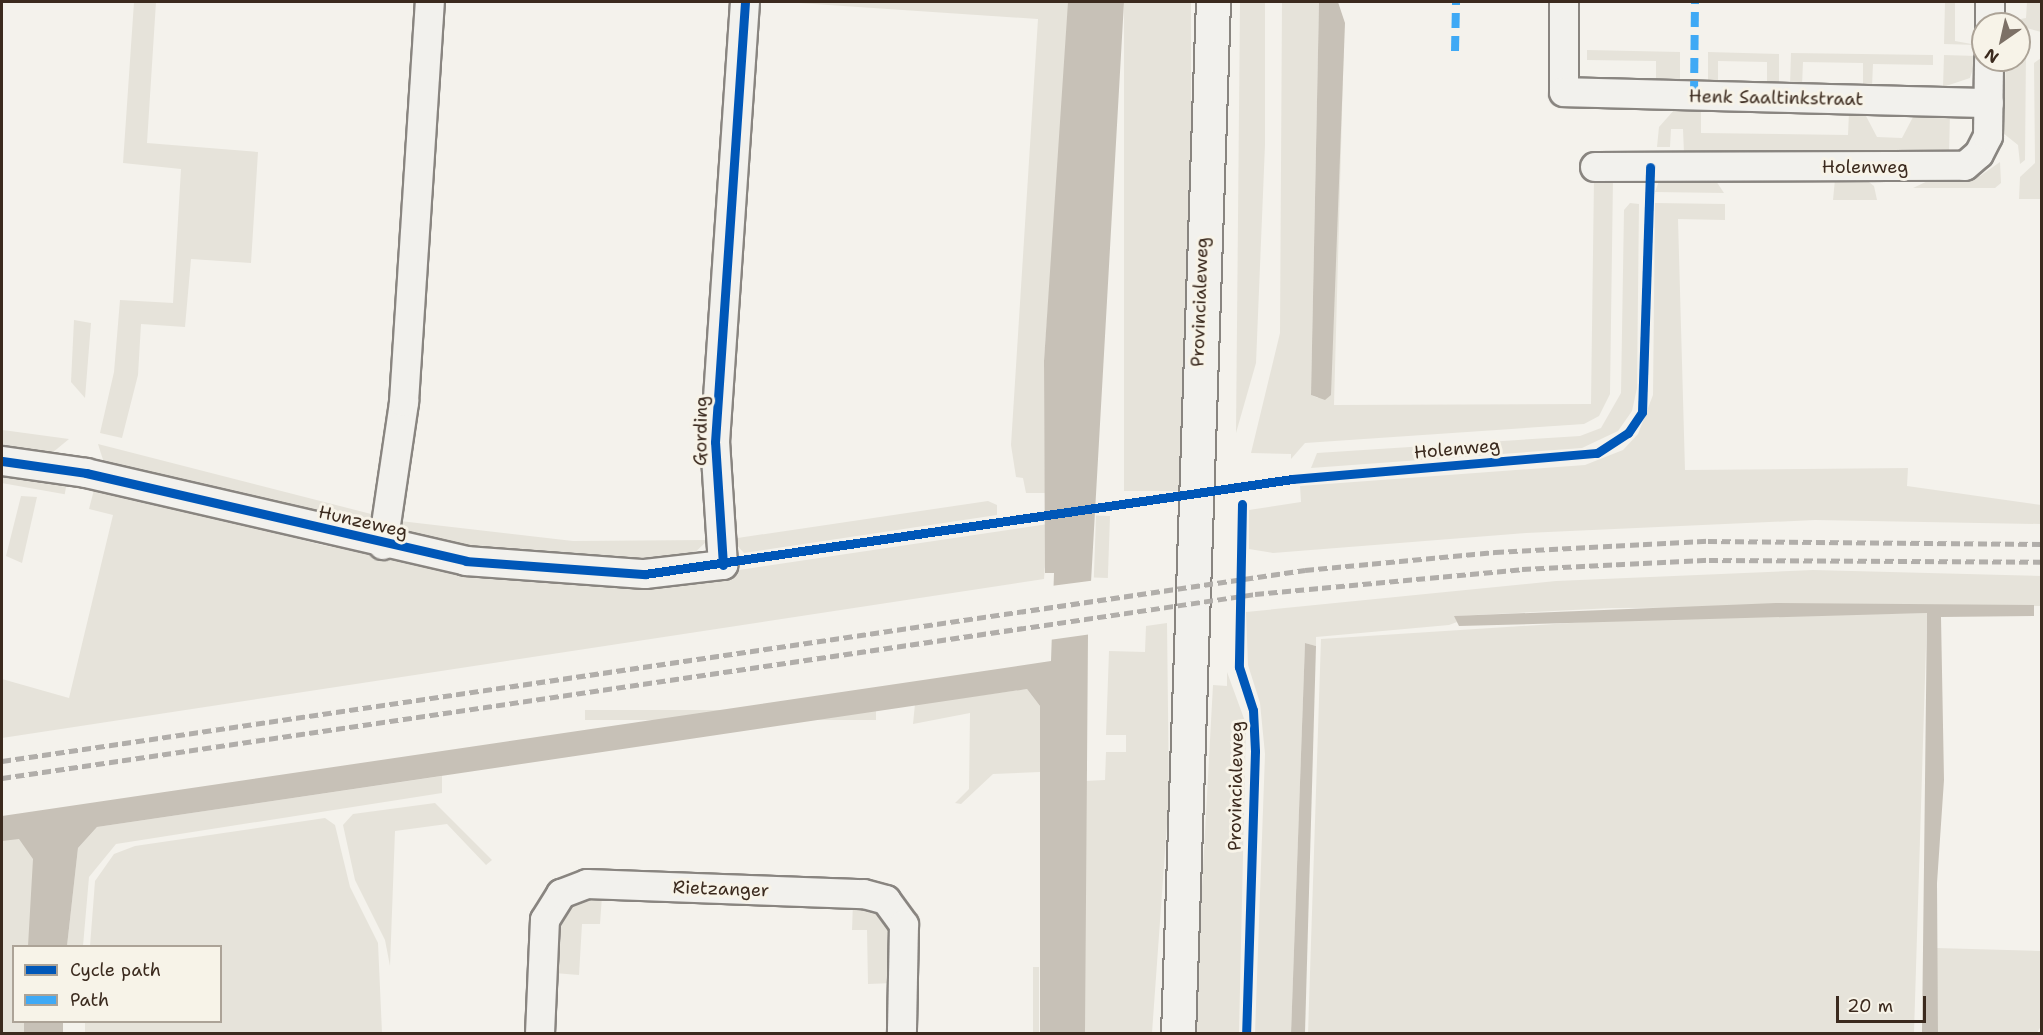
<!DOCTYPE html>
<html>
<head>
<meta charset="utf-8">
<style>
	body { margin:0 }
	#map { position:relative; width:2043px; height:1035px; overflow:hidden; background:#f4f2ec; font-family:"Shantell Sans",sans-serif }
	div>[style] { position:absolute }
	.green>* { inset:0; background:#e6e3da; transform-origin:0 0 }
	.water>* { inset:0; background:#c7c1b7; transform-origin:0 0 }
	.pier>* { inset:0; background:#f4f2ec }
	.roads { filter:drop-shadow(2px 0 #898580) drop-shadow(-2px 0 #898580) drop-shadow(0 2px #898580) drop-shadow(0 -2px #898580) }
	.minor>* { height:28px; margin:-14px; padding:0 14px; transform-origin:14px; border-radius:14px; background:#f2f1ed }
	.secondary>* { height:33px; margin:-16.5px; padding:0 16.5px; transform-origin:16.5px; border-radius:16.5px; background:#f2f1ed }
	.rail>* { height:4.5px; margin-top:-2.25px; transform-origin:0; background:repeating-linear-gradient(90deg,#b1aeaa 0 9px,transparent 0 13.5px) }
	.quiet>* { height:8px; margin-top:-4px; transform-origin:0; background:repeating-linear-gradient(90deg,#3fa9f5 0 15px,transparent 0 23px) }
	.cycleway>* { height:9px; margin:-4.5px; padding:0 4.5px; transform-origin:4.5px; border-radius:4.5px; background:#0057b8 }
	span { translate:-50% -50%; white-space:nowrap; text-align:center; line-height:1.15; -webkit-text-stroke:6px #f7f3e8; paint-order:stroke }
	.street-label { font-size:18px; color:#3b2a1e }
	.frame { position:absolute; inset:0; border:3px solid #3b2a1e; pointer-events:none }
	.legend { position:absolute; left:12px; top:945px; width:210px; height:78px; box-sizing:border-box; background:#f7f3e8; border:2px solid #aca397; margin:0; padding:8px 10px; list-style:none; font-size:18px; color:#3b2a1e }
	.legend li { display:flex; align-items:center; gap:12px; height:30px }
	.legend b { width:30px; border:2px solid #aca397 }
	.north { position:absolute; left:1971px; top:12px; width:60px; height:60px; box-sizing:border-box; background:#f7f3e8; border:2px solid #aca397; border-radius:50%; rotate:214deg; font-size:16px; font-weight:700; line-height:24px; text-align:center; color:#3b2a1e }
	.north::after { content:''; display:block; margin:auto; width:21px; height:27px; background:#7c7066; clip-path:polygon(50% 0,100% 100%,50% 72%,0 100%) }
	.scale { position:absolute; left:1836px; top:996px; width:90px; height:27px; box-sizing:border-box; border:3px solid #3b2a1e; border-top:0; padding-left:8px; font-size:18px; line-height:21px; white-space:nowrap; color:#3b2a1e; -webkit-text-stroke:4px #f7f3e8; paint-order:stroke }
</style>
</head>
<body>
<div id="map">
	<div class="green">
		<div style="clip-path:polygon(134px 2px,156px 2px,147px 143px,258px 152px,251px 263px,191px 259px,185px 327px,141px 324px,138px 375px,122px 438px,100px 433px,114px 372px,120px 300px,173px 303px,181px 169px,123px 163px)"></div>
		<div style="clip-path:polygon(784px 2px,1094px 2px,1062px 118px,1044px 361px,1045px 493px,1026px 493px,1023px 478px,1016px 477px,1011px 445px,1038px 19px)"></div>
		<div style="left:1124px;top:2px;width:67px;height:489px"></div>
		<div style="clip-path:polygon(1240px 2px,1265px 2px,1265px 145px,1256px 363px,1236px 433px)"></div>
		<div style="clip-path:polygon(1282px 2px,1319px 2px,1311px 395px,1318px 398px,1344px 40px,1334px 405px,1591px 404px,1594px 178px,1613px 178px,1610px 394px,1599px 416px,1584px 424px,1305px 443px,1291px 459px,1291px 454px,1251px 453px,1280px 333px)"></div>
		<div style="clip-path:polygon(1945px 2px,1955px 2px,1955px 41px,1977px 45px,1944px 44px)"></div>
		<div style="clip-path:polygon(2027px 2px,2041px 2px,2041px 32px,2004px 22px,2026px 18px)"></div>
		<div style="clip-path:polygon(1587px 50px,1680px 52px,1680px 85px,1656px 84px,1656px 61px,1587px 60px)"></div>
		<div style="clip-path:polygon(2026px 50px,2025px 160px,2020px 164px,2018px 145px,2003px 133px,2006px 60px,2019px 60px,2019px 51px)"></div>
		<div style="clip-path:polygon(1708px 52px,1779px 54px,1779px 86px,1767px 85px,1767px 62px,1718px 61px,1718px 84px,1708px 84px)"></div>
		<div style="clip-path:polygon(1791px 53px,1933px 55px,1933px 65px,1873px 64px,1872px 87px,1863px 87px,1863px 63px,1803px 62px,1802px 86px,1790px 86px)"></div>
		<div style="clip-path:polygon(1944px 55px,1977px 56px,1970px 78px,1943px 87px)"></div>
		<div style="clip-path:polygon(2041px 58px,2040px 199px,2019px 199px,2020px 177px,2035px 163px,2034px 63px)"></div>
		<div style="clip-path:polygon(1675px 109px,1701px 110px,1701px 133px,1848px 135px,1849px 112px,1866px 116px,1877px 137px,1902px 138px,1913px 117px,1950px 113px,1949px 154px,1684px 154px,1683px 129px,1671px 129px,1670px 147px,1657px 147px,1659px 127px)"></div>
		<div style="clip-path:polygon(2000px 162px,2001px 183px,1995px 188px,1913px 188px,1932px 179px,1980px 176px)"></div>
		<div style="clip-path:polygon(1714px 178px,1724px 193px,1655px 192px,1659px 181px)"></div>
		<div style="clip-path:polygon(1865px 179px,1874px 186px,1877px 200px,1833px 200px,1835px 179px)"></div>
		<div style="clip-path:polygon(1630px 203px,1639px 204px,1637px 388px,1632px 411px,1618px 431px,1582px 448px,1311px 468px,1317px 453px,1580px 436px,1601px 428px,1621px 393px,1624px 210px)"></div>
		<div style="clip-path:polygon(1655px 203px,1725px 204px,1725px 220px,1678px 219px,1685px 470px,1908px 468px,1907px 486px,2041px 505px,2041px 524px,1815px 520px,1526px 533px,1273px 553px,1249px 549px,1249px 510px,1301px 502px,1300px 486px,1585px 465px,1623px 450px,1638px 434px,1653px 395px)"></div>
		<div style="clip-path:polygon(74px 320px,91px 323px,85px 398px,71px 382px)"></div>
		<div style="clip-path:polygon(2px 430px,10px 431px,69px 439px,52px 453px,2px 446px)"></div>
		<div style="clip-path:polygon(98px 444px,375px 515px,361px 526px,104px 463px)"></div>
		<div style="left:2px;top:470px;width:66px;height:13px;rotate:10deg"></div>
		<div style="clip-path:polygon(95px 486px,322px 545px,463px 572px,732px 571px,1048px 524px,1044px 579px,2px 738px,2px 679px,69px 698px,113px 515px,89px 509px)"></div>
		<div style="clip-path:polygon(21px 496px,37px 497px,22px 563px,6px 556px)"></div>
		<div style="clip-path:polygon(988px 501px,997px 505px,997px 515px,744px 553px,731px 539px)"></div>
		<div style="left:1110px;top:516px;width:62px;height:14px;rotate:92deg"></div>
		<div style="clip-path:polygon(400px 521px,573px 541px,708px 540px,689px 558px,617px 561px,432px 545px,404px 534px)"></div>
		<div style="clip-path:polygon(1813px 570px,2042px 576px,2041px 606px,1612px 608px,1455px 616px,1457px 622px,1449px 625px,1316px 637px,1316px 646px,1305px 643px,1291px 1034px,1255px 1033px,1265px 754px,1260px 703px,1248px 665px,1246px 612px,1556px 581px)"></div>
		<div style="clip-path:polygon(1927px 613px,1914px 1033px,1308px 1034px,1321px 639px,1663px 617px)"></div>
		<div style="clip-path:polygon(1167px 623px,1169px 796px,1152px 1033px,1085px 1034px,1085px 781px,1105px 780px,1106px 752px,1126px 752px,1126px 735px,1106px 735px,1109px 651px,1145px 652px,1146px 626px)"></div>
		<div style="clip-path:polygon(1227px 672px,1246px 724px,1239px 1033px,1194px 1034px,1213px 685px,1227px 686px)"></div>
		<div style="clip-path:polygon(1027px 689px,1040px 706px,1040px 772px,993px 774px,961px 804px,955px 803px,969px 789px,970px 713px,913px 724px,915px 704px)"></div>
		<div style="left:876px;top:710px;width:10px;height:291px;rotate:90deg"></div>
		<div style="clip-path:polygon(442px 776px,442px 793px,116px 844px,89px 877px,83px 946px,67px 946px,78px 848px,97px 827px)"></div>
		<div style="clip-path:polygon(435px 803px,492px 860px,486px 865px,447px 824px,395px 831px,390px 966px,385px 940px,355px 880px,343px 825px,353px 814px)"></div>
		<div style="clip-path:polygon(325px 818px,335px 825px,350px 887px,378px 943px,382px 1033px,85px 1033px,85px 1022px,220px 1022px,220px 946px,90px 946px,95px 881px,114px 854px,135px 846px)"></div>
		<div style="clip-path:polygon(2px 834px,32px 836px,37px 946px,14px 946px,14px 1022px,33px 1022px,32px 1033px,2px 1033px)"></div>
		<div style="clip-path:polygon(602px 896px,600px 924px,582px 924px,579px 975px,554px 973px,555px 929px,575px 898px)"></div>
		<div style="clip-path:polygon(853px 903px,880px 912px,894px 936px,894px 983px,868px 984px,867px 930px,852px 930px)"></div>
		<div style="clip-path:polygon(1936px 948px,2041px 951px,2041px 1026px,2037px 1033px,1938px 1033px)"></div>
		<div style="left:1033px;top:967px;width:6px;height:66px"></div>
	</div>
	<div class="water">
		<div style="clip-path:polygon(1068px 2px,1124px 2px,1088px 635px,1085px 1033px,1040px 1033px,1040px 706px,1027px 689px,97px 827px,78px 848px,67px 946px,28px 946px,33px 859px,19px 839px,2px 841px,2px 816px,1051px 661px,1054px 573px,1045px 573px,1044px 361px)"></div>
		<div style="clip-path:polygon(1319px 2px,1338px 2px,1345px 23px,1331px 395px,1325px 400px,1311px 395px)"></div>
		<div style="clip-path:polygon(1776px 603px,2034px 605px,2034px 616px,1941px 617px,1944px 780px,1937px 883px,1938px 1033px,1922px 1033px,1927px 613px,1459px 626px,1454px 616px)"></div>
		<div style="clip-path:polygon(1305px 643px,1316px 646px,1305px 1033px,1291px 1034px)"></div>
		<div style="left:24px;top:1022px;width:39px;height:11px"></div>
	</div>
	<div class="pier">
		<div style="clip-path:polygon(1097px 580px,1092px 634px,1049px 640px,1051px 586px)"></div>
	</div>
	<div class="roads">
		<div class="minor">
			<div style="left:1564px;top:2px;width:90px;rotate:90deg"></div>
			<div style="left:1564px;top:92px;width:425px;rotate:1.5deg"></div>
			<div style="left:1990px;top:24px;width:22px;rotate:-90deg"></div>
			<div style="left:1595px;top:167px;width:370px;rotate:-0.2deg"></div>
			<div style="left:1965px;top:166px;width:18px;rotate:-41deg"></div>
			<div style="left:1979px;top:154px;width:20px;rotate:-63deg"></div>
			<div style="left:1988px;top:136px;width:76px;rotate:-89.2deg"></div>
			<div style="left:2px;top:461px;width:85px;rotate:8.1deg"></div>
			<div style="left:86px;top:473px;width:390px;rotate:13deg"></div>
			<div style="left:466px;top:561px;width:179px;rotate:4.2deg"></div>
			<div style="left:645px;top:574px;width:79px;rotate:-6.6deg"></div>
			<div style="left:723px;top:565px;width:123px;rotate:-93.7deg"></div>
			<div style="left:715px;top:442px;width:441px;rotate:-86.1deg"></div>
			<div style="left:383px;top:545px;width:145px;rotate:-81.6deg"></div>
			<div style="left:404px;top:402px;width:401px;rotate:-86.3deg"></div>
			<div style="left:540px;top:1034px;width:114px;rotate:-87.5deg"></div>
			<div style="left:545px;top:920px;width:31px;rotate:-58deg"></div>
			<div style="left:561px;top:894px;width:28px;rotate:-21deg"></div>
			<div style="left:587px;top:884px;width:277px;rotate:2.1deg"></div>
			<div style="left:864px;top:894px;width:23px;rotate:15deg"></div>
			<div style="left:886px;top:900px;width:31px;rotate:54deg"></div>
			<div style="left:904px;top:925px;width:109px;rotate:91.1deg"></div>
		</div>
		<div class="secondary">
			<div style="left:1178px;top:1034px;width:1033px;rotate:-88.06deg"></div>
		</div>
	</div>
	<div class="rail">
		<div style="left:2px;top:761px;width:1317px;rotate:-8.34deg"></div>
		<div style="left:1305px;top:570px;width:191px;rotate:-5.4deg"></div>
		<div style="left:1495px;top:552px;width:213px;rotate:-3deg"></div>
		<div style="left:1708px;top:541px;width:334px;rotate:0.5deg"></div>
		<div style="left:2px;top:778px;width:1266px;rotate:-8.35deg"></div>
		<div style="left:1255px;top:594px;width:268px;rotate:-5.3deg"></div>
		<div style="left:1522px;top:569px;width:187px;rotate:-2.8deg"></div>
		<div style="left:1709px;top:560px;width:333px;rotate:0.3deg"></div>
	</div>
	<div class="quiet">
		<div style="left:1455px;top:51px;width:49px;rotate:-88.8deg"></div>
		<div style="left:1694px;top:96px;width:94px;rotate:-89.4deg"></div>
	</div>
	<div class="cycleway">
		<div style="left:2px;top:461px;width:85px;rotate:8.1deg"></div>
		<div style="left:86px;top:473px;width:390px;rotate:13deg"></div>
		<div style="left:466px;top:561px;width:179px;rotate:4.2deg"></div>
		<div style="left:645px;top:574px;width:654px;rotate:-8.35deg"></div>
		<div style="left:1292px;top:479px;width:306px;rotate:-4.9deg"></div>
		<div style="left:1597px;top:453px;width:37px;rotate:-33deg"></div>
		<div style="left:1628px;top:433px;width:25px;rotate:-56deg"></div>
		<div style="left:1642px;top:412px;width:245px;rotate:-88.1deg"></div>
		<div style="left:1242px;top:504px;width:163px;rotate:91.1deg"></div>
		<div style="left:1239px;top:667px;width:45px;rotate:72deg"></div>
		<div style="left:1253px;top:710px;width:41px;rotate:87.2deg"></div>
		<div style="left:1255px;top:751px;width:283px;rotate:91.8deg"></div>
		<div style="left:723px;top:565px;width:123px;rotate:-93.7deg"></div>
		<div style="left:715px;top:442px;width:441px;rotate:-86.1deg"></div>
	</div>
	<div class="street-label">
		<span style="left:1776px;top:98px;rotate:1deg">Henk Saaltinkstraat</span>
		<span style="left:1865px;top:167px">Holenweg</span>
		<span style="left:1200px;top:302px;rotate:-88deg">Provincialeweg</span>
		<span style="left:701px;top:431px;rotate:-89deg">Gording</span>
		<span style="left:1457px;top:449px;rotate:-5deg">Holenweg</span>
		<span style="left:363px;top:522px;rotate:13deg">Hunzeweg</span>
		<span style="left:1236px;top:786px;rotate:-89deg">Provincialeweg</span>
		<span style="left:721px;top:889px;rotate:2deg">Rietzanger</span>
	</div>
	<div class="frame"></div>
	<ul class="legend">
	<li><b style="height:8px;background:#0057b8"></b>Cycle path</li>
	<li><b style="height:8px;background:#3fa9f5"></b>Path</li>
	</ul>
	<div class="north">N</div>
	<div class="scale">20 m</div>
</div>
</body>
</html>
